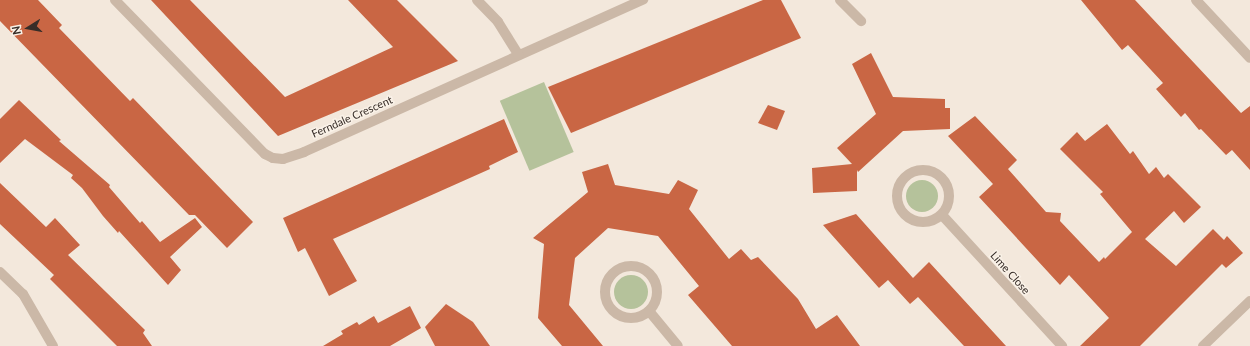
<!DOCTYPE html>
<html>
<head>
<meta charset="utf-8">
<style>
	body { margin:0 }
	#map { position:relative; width:1250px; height:346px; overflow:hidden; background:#f3e8dc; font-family:Lato,sans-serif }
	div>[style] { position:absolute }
	.green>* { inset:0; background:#b5c29b; transform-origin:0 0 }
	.round { border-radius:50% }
	.building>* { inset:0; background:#c96644 }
	.minor>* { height:10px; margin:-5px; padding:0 5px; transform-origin:5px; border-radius:5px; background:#cbb8a7 }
	.minor>.ring { margin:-5px; padding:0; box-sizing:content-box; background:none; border:10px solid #cbb8a7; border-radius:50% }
	span { translate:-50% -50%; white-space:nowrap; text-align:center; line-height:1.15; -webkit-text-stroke:3px #faf2e8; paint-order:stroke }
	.street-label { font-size:11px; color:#372d28 }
	.north { position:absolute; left:8px; top:8px; width:40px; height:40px; -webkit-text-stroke:3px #faf2e8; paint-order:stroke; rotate:259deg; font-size:11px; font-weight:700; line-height:16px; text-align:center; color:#372d28 }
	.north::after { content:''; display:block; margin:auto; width:14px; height:18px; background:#372d28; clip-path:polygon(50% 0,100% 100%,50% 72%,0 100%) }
</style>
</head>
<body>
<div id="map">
	<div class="green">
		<div style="left:544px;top:82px;width:76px;height:48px;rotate:67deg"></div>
		<div class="round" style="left:906px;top:180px;width:32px;height:32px"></div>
		<div class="round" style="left:614px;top:275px;width:34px;height:34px"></div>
	</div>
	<div class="building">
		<div style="clip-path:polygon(0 0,38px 0,62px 25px,59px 28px,130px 101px,133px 98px,253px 222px,227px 248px,195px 215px,189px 215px,0 21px)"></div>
		<div style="clip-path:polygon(151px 0,190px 0,285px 97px,393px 47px,348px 0,397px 0,458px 61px,278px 136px)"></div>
		<div style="clip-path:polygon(763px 0,781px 0,801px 38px,571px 133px,548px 87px)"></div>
		<div style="clip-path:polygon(1081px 0,1135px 0,1241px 113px,1250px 106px,1250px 170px,1232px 150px,1226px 155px,1201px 129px,1199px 130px,1185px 113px,1181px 117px,1156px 89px,1163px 83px,1128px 45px,1122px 50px)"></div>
		<div style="clip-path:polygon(871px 53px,893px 97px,945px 99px,945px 108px,950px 108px,950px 129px,903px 131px,858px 172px,857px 170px,857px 191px,813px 193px,812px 168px,852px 164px,837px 148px,876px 114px,852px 64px)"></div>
		<div style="clip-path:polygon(19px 100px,61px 140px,59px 141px,110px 185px,109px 187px,140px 223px,142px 221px,160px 242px,195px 218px,202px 227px,170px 257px,181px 270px,168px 285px,119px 231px,118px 233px,103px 216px,82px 188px,71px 178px,73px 175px,25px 139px,0 163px,0 119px)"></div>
		<div style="clip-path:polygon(768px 105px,785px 111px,777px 130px,758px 123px)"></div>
		<div style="clip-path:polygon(975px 116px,1017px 160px,1008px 169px,1046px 212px,1061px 213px,1060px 221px,1099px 262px,1104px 257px,1105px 259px,1132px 232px,1100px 194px,1103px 192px,1060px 149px,1077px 132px,1085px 141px,1107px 124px,1130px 154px,1133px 151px,1149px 174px,1156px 167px,1164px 178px,1168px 174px,1201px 207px,1184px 223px,1174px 211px,1145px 239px,1176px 266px,1213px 229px,1224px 240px,1227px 236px,1243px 253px,1226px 268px,1222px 264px,1140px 346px,1080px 346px,1109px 318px,1069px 275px,1060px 285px,979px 197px,993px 184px,948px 136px)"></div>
		<div style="clip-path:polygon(504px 119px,518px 152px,489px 166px,490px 169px,333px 239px,357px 281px,329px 296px,305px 248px,298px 252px,283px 218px)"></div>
		<div style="clip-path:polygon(608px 164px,615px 185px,669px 194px,678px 180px,698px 190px,689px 209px,729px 259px,741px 249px,751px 260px,758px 257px,798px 299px,816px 329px,837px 315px,860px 346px,732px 346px,688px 295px,699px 286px,658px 236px,608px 228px,575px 258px,569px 305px,603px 346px,562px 346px,538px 318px,544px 244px,533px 238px,588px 192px,582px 172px)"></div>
		<div style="clip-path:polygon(0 183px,46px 227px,55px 218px,80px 245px,68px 255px,145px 330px,143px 333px,152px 346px,117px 346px,50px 279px,54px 275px,0 224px)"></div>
		<div style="clip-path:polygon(856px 214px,913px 278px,929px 262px,1006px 346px,964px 346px,918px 297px,910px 304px,888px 280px,879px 288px,823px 225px)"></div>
		<div style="clip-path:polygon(446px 304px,473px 322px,490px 346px,435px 346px,425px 327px)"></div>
		<div style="clip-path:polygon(410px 306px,421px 328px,390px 346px,323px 346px,343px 334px,341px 331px,357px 322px,359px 325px,374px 316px,378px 323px)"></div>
	</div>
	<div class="minor">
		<div style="left:115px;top:0;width:215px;rotate:45.8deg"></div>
		<div style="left:265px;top:154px;width:9px;rotate:27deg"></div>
		<div style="left:273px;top:158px;width:10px;rotate:6deg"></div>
		<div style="left:283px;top:159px;width:22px;rotate:-18deg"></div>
		<div style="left:304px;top:152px;width:372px;rotate:-24.2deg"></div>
		<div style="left:477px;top:0;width:30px;rotate:46deg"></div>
		<div style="left:498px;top:22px;width:39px;rotate:58deg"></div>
		<div style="left:840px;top:0;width:30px;rotate:45deg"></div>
		<div style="left:1196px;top:0;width:79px;rotate:47deg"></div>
		<div class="ring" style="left:897px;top:170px;width:42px;height:42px"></div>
		<div style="left:942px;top:215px;width:178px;rotate:47.5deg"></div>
		<div class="ring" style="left:605px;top:266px;width:42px;height:42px"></div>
		<div style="left:0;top:272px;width:32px;rotate:44deg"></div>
		<div style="left:23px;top:294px;width:60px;rotate:60deg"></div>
		<div style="left:649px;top:311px;width:45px;rotate:50.4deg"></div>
		<div style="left:1203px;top:346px;width:65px;rotate:-43.8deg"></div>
	</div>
	<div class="street-label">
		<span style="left:352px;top:117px;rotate:-24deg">Ferndale Crescent</span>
		<span style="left:1010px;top:273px;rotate:48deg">Lime Close</span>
	</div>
	<div class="north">N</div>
</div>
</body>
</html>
